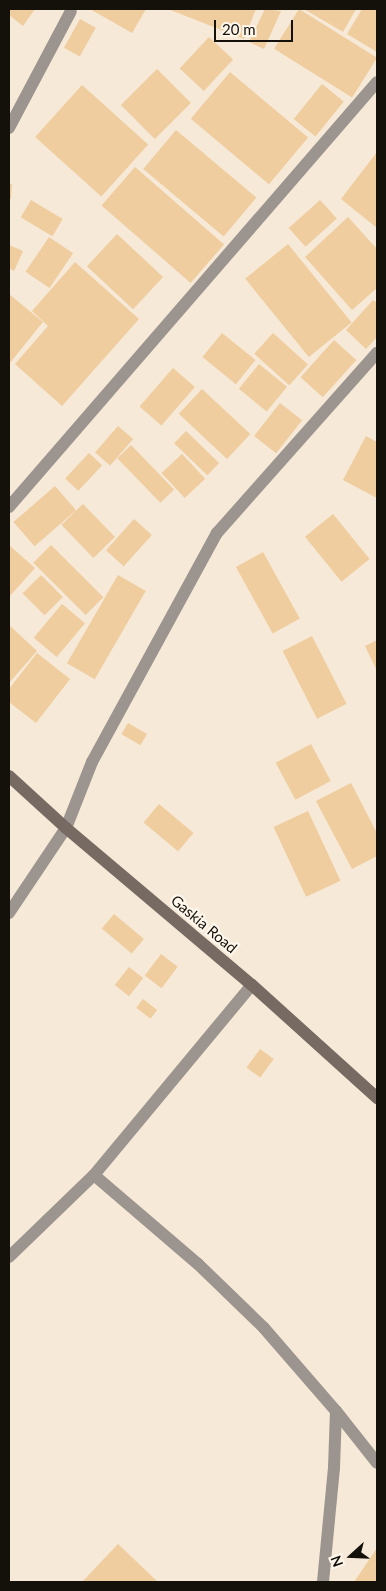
<!DOCTYPE html>
<html>
<head>
<meta charset="utf-8">
<style>
	body { margin:0 }
	#map { position:relative; width:386px; height:1591px; overflow:hidden; background:#f6e9d7; font-family:Lato,sans-serif }
	div>[style] { position:absolute }
	.building>* { inset:0; background:#efcd9e; transform-origin:0 0 }
	.street>* { height:12px; margin:-6px; padding:0 6px; transform-origin:6px; border-radius:6px; background:#9c948e }
	.secondary>* { height:12px; margin:-6px; padding:0 6px; transform-origin:6px; border-radius:6px; background:#766a62 }
	span { translate:-50% -50%; white-space:nowrap; text-align:center; line-height:1.15; -webkit-text-stroke:4.5px #fff7ec; paint-order:stroke }
	.street-label { font-size:15px; color:#14100a }
	.frame { position:absolute; inset:0; border:10px solid #14100a; pointer-events:none }
	.north { position:absolute; left:326px; top:1531px; width:50px; height:50px; -webkit-text-stroke:4px #fff7ec; paint-order:stroke; rotate:250deg; font-size:14px; font-weight:700; line-height:20px; text-align:center; color:#14100a }
	.north::after { content:''; display:block; margin:auto; width:18px; height:22px; background:#14100a; clip-path:polygon(50% 0,100% 100%,50% 72%,0 100%) }
	.scale { position:absolute; left:214px; top:20px; width:79px; height:22px; box-sizing:border-box; border:2px solid #14100a; border-top:0; padding-left:6px; font-size:15px; line-height:18px; white-space:nowrap; color:#14100a; -webkit-text-stroke:4px #fff7ec; paint-order:stroke }
</style>
</head>
<body>
<div id="map">
	<div class="building">
		<div style="clip-path:polygon(9px 9px,35px 9px,23px 26px,9px 15px)"></div>
		<div style="clip-path:polygon(90px 9px,146px 9px,132px 33px)"></div>
		<div style="clip-path:polygon(168px 9px,256px 9px,244px 39px)"></div>
		<div style="clip-path:polygon(265px 9px,281px 11px,264px 49px,249px 42px)"></div>
		<div style="left:299px;top:9px;width:92px;height:47px;rotate:32deg"></div>
		<div style="clip-path:polygon(304px 9px,356px 9px,343px 32px)"></div>
		<div style="clip-path:polygon(362px 9px,377px 9px,377px 52px,347px 34px)"></div>
		<div style="left:80px;top:19px;width:18px;height:33px;rotate:29deg"></div>
		<div style="left:209px;top:37px;width:33px;height:43px;rotate:43deg"></div>
		<div style="left:157px;top:69px;width:48px;height:51px;rotate:45deg"></div>
		<div style="left:230px;top:72px;width:102px;height:61px;rotate:40deg"></div>
		<div style="left:322px;top:84px;width:28px;height:45px;rotate:39deg"></div>
		<div style="left:82px;top:85px;width:89px;height:70px;rotate:42deg"></div>
		<div style="left:176px;top:130px;width:105px;height:51px;rotate:40deg"></div>
		<div style="clip-path:polygon(377px 152px,377px 228px,341px 199px)"></div>
		<div style="left:135px;top:167px;width:118px;height:51px;rotate:41deg"></div>
		<div style="clip-path:polygon(9px 184px,12px 184px,11px 199px,9px 199px)"></div>
		<div style="left:31px;top:200px;width:37px;height:20px;rotate:31deg"></div>
		<div style="left:320px;top:200px;width:25px;height:42px;rotate:48deg"></div>
		<div style="clip-path:polygon(348px 217px,377px 249px,377px 288px,352px 310px,305px 257px)"></div>
		<div style="left:117px;top:234px;width:63px;height:44px;rotate:43deg"></div>
		<div style="left:49px;top:237px;width:29px;height:42px;rotate:34deg"></div>
		<div style="left:288px;top:244px;width:101px;height:55px;rotate:51deg"></div>
		<div style="clip-path:polygon(9px 245px,23px 251px,14px 271px,9px 268px)"></div>
		<div style="clip-path:polygon(75px 262px,139px 319px,62px 406px,15px 364px,48px 326px,32px 311px)"></div>
		<div style="clip-path:polygon(9px 294px,43px 322px,9px 364px)"></div>
		<div style="clip-path:polygon(373px 300px,377px 303px,377px 337px,366px 349px,346px 330px)"></div>
		<div style="left:222px;top:333px;width:43px;height:31px;rotate:39deg"></div>
		<div style="left:273px;top:333px;width:47px;height:28px;rotate:42deg"></div>
		<div style="left:334px;top:340px;width:30px;height:50px;rotate:42deg"></div>
		<div style="left:259px;top:364px;width:36px;height:32px;rotate:39deg"></div>
		<div style="left:173px;top:368px;width:29px;height:51px;rotate:41deg"></div>
		<div style="left:202px;top:389px;width:66px;height:34px;rotate:43deg"></div>
		<div style="left:280px;top:403px;width:28px;height:42px;rotate:38deg"></div>
		<div style="left:118px;top:426px;width:20px;height:35px;rotate:41deg"></div>
		<div style="left:186px;top:431px;width:46px;height:17px;rotate:44deg"></div>
		<div style="clip-path:polygon(366px 436px,377px 442px,377px 498px,343px 480px)"></div>
		<div style="left:131px;top:445px;width:62px;height:19px;rotate:46deg"></div>
		<div style="left:89px;top:453px;width:18px;height:35px;rotate:43deg"></div>
		<div style="left:182px;top:454px;width:34px;height:28px;rotate:47deg"></div>
		<div style="left:55px;top:486px;width:32px;height:55px;rotate:49deg"></div>
		<div style="left:83px;top:504px;width:46px;height:30px;rotate:46deg"></div>
		<div style="left:333px;top:514px;width:58px;height:36px;rotate:51deg"></div>
		<div style="left:134px;top:519px;width:24px;height:42px;rotate:42deg"></div>
		<div style="clip-path:polygon(9px 545px,35px 568px,9px 597px)"></div>
		<div style="left:51px;top:545px;width:74px;height:25px;rotate:45deg"></div>
		<div style="left:263px;top:552px;width:76px;height:31px;rotate:61deg"></div>
		<div style="left:41px;top:575px;width:31px;height:26px;rotate:45deg"></div>
		<div style="left:118px;top:575px;width:32px;height:102px;rotate:30deg"></div>
		<div style="left:62px;top:604px;width:30px;height:44px;rotate:40deg"></div>
		<div style="clip-path:polygon(9px 625px,37px 651px,9px 683px)"></div>
		<div style="left:312px;top:636px;width:76px;height:33px;rotate:63deg"></div>
		<div style="clip-path:polygon(377px 640px,377px 671px,365px 646px)"></div>
		<div style="clip-path:polygon(37px 653px,70px 679px,36px 723px,9px 702px,9px 689px)"></div>
		<div style="left:128px;top:723px;width:22px;height:13px;rotate:30deg"></div>
		<div style="left:311px;top:744px;width:42px;height:40px;rotate:62deg"></div>
		<div style="clip-path:polygon(351px 783px,377px 833px,377px 856px,352px 869px,316px 801px)"></div>
		<div style="left:159px;top:804px;width:45px;height:24px;rotate:40deg"></div>
		<div style="left:308px;top:811px;width:77px;height:38px;rotate:65deg"></div>
		<div style="left:114px;top:914px;width:39px;height:19px;rotate:40deg"></div>
		<div style="left:161px;top:954px;width:21px;height:27px;rotate:37deg"></div>
		<div style="left:129px;top:967px;width:18px;height:23px;rotate:38deg"></div>
		<div style="left:143px;top:999px;width:18px;height:11px;rotate:38deg"></div>
		<div style="left:260px;top:1049px;width:17px;height:23px;rotate:36deg"></div>
		<div style="clip-path:polygon(118px 1544px,158px 1582px,82px 1582px)"></div>
		<div style="clip-path:polygon(377px 1548px,377px 1582px,354px 1582px)"></div>
	</div>
	<div class="street">
		<div style="left:9px;top:128px;width:132px;rotate:-62.1deg"></div>
		<div style="left:9px;top:507px;width:562px;rotate:-49.11deg"></div>
		<div style="left:9px;top:913px;width:102px;rotate:-56.2deg"></div>
		<div style="left:66px;top:828px;width:71px;rotate:-68.5deg"></div>
		<div style="left:92px;top:762px;width:261px;rotate:-61.4deg"></div>
		<div style="left:217px;top:533px;width:241px;rotate:-48.4deg"></div>
		<div style="left:94px;top:1175px;width:247px;rotate:-50.3deg"></div>
		<div style="left:9px;top:1257px;width:118px;rotate:-44deg"></div>
		<div style="left:94px;top:1175px;width:137px;rotate:40.6deg"></div>
		<div style="left:198px;top:1264px;width:92px;rotate:44.1deg"></div>
		<div style="left:264px;top:1328px;width:110px;rotate:49.1deg"></div>
		<div style="left:336px;top:1411px;width:66px;rotate:51.7deg"></div>
		<div style="left:323px;top:1582px;width:115px;rotate:-84.5deg"></div>
		<div style="left:334px;top:1468px;width:57px;rotate:-88deg"></div>
	</div>
	<div class="secondary">
		<div style="left:9px;top:776px;width:77px;rotate:42.4deg"></div>
		<div style="left:66px;top:828px;width:243px;rotate:40.2deg"></div>
		<div style="left:252px;top:985px;width:169px;rotate:42.1deg"></div>
	</div>
	<div class="street-label">
		<span style="left:204px;top:924px;rotate:40deg">Gaskia Road</span>
	</div>
	<div class="frame"></div>
	<div class="north">N</div>
	<div class="scale">20 m</div>
</div>
</body>
</html>
